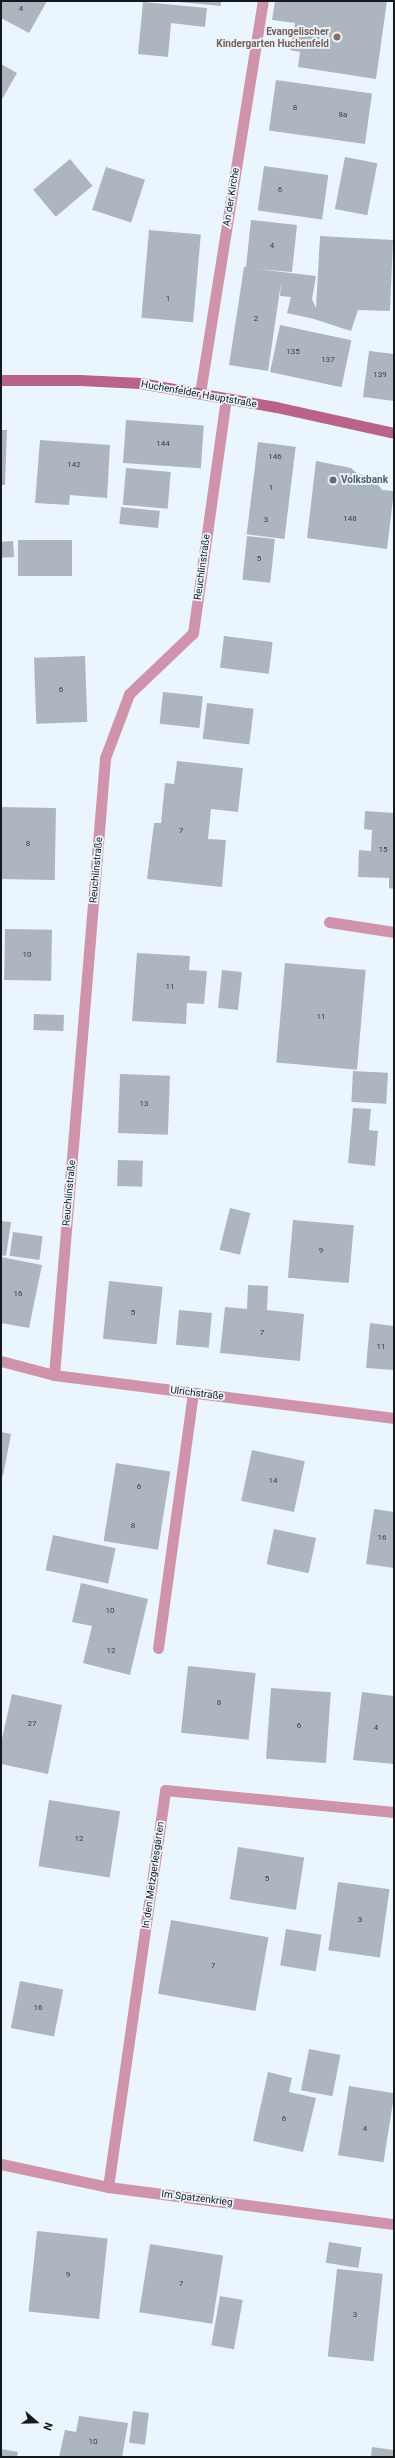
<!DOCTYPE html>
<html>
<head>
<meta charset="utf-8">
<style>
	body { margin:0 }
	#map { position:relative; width:395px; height:2458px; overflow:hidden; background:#ebf5fd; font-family:Roboto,sans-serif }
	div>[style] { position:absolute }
	.building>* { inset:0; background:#adb6be; transform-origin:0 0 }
	.service>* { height:11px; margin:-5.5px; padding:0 5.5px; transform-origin:5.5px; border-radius:5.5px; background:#d093ac }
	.minor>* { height:11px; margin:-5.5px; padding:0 5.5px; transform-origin:5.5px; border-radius:5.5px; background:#d093ac }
	.secondary>* { height:11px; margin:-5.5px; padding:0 5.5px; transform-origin:5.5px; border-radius:5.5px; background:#ba6389 }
	.dots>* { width:11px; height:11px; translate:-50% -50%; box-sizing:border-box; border:2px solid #ebf5fd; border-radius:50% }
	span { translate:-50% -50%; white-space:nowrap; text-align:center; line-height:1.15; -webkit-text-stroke:3.5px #ebf5fd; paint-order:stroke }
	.number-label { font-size:8px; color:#3c4044 }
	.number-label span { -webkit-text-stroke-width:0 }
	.education-label { font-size:10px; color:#785e54; font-weight:700 }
	.right { translate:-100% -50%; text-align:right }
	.street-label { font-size:10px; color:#16191c }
	.service-label { font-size:10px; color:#4e5e75; font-weight:700 }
	.left { translate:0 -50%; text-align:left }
	.frame { position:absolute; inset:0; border:2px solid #16191c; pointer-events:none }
	.north { position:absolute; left:16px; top:2402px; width:40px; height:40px; -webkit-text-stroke:3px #ebf5fd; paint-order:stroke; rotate:110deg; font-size:11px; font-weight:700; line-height:16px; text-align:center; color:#16191c }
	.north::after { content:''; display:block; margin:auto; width:14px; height:18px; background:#16191c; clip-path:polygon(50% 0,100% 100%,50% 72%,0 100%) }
</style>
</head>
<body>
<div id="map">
	<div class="building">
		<div style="clip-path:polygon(1px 1px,47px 1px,29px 33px,1px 18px)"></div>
		<div style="clip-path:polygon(168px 1px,221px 1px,221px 6px)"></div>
		<div style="clip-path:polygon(275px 1px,387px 1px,376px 79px,298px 67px,300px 52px,290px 50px,295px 23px,272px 20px)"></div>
		<div style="clip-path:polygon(143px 2px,207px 8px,205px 27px,171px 23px,168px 57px,138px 54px)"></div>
		<div style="clip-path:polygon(1px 64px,17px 73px,1px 101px)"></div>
		<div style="left:276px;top:80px;width:97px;height:51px;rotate:8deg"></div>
		<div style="left:345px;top:157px;width:33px;height:53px;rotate:11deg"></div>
		<div style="left:70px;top:159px;width:35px;height:48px;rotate:50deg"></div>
		<div style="left:264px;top:166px;width:65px;height:45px;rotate:8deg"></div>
		<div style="left:106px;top:167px;width:41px;height:45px;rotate:18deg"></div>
		<div style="clip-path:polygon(251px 220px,297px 225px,292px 272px,257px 269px,316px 276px,312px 299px,316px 308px,320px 236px,393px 240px,390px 311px,358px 310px,351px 331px,314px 319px,287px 313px,291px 297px,280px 296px,281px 283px,268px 371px,229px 365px,244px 267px,246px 267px)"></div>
		<div style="left:149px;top:230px;width:52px;height:88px;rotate:5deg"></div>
		<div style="left:280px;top:325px;width:73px;height:48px;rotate:12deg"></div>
		<div style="clip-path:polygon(369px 351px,394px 354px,394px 401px,363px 397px)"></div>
		<div style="left:126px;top:420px;width:78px;height:43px;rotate:4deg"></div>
		<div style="clip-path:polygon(1px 430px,7px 430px,5px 485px,1px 485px)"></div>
		<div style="clip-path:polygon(40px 440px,110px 445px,107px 498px,70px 495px,69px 505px,35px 503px)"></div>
		<div style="left:258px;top:442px;width:38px;height:93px;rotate:7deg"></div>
		<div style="clip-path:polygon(316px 461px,351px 468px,358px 474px,372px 476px,382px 490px,394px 491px,387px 549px,307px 538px)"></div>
		<div style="left:126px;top:468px;width:45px;height:37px;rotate:5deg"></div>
		<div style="left:121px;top:507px;width:39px;height:17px;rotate:6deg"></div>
		<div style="left:247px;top:536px;width:28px;height:44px;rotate:6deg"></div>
		<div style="left:18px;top:540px;width:54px;height:36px"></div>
		<div style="left:13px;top:541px;width:16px;height:12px;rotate:86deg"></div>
		<div style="left:224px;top:636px;width:49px;height:32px;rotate:7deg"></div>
		<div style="left:85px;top:656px;width:66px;height:51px;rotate:88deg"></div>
		<div style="left:163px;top:692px;width:40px;height:32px;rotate:6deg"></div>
		<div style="left:207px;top:703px;width:47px;height:36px;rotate:7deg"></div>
		<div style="clip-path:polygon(177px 761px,243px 768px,238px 812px,211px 809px,208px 839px,226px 840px,222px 887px,147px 879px,154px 823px,161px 823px,165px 783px,174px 784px)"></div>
		<div style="left:1px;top:807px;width:55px;height:72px;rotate:1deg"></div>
		<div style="clip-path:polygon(365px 811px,394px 813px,394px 889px,389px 888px,389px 878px,358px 877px,359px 850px,371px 851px,372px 830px,364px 829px)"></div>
		<div style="left:5px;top:929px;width:47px;height:51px;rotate:1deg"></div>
		<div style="clip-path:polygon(137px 953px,190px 956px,189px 970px,207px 971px,204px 1004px,187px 1003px,186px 1024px,132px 1021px)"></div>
		<div style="left:285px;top:963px;width:81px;height:100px;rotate:5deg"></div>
		<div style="left:222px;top:970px;width:20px;height:38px;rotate:6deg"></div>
		<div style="left:34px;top:1014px;width:30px;height:16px;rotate:2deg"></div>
		<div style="left:353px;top:1071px;width:35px;height:31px;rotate:3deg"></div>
		<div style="left:120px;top:1074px;width:50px;height:59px;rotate:2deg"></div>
		<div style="clip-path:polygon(353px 1108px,371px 1109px,369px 1130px,378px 1131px,375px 1166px,348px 1163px)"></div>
		<div style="left:118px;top:1160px;width:25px;height:26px;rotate:2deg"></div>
		<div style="left:230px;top:1208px;width:21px;height:43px;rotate:14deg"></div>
		<div style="left:293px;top:1220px;width:61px;height:58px;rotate:5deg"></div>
		<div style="clip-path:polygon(1px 1221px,11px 1222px,6px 1256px,1px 1255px)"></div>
		<div style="left:13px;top:1232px;width:30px;height:24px;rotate:8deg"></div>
		<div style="clip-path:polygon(1px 1257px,42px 1265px,29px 1328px,1px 1323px)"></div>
		<div style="left:109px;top:1281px;width:54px;height:58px;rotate:6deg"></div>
		<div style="clip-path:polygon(248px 1285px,268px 1286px,267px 1310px,304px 1314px,300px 1361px,220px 1353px,225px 1307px,247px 1309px)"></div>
		<div style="left:179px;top:1310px;width:33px;height:35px;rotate:5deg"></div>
		<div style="clip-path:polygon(370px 1323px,394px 1326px,394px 1370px,366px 1368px)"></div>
		<div style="clip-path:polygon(1px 1432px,11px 1434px,3px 1476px,1px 1475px)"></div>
		<div style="left:252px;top:1450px;width:54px;height:52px;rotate:12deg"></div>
		<div style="left:116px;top:1463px;width:55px;height:79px;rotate:9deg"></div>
		<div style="clip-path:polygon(374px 1509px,394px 1512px,394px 1568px,366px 1564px)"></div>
		<div style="left:274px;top:1529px;width:43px;height:36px;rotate:12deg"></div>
		<div style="left:53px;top:1535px;width:64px;height:36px;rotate:12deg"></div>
		<div style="clip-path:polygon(81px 1583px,148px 1599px,130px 1675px,83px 1663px,92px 1626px,72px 1622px)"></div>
		<div style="left:188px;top:1666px;width:68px;height:67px;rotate:6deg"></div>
		<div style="left:271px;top:1688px;width:60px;height:71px;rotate:4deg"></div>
		<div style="clip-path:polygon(362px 1692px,394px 1696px,394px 1764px,353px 1760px)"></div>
		<div style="clip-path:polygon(12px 1694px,62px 1705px,48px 1774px,1px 1764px,1px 1743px)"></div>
		<div style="left:49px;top:1800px;width:72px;height:67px;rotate:9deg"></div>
		<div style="left:238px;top:1847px;width:67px;height:53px;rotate:9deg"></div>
		<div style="left:338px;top:1882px;width:52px;height:69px;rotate:8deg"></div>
		<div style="left:171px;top:1920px;width:99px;height:75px;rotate:10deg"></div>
		<div style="left:286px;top:1929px;width:36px;height:37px;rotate:9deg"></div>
		<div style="left:20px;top:1981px;width:44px;height:48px;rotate:11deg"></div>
		<div style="left:309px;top:2049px;width:32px;height:42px;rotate:11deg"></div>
		<div style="clip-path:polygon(268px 2072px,292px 2078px,289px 2092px,316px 2098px,303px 2152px,253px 2141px)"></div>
		<div style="left:349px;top:2086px;width:46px;height:70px;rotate:9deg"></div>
		<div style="left:37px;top:2231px;width:71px;height:81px;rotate:6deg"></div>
		<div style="left:329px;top:2242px;width:33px;height:21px;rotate:9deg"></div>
		<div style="left:150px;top:2244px;width:74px;height:69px;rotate:9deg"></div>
		<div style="left:337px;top:2269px;width:46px;height:88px;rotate:6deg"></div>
		<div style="left:220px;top:2296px;width:23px;height:50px;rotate:10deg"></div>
		<div style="left:133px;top:2411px;width:16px;height:32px;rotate:7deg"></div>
		<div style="clip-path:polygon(79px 2416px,128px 2423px,122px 2457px,59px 2457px,65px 2430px,76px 2432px)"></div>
		<div style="clip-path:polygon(372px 2447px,394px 2450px,394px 2457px,371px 2457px)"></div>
		<div style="clip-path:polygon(1px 2449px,18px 2452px,17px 2457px,1px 2457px)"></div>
	</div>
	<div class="service">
		<div style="left:329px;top:922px;width:66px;rotate:8.7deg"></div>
		<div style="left:158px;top:1648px;width:258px;rotate:-82.2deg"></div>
	</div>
	<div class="minor">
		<div style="left:200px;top:393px;width:397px;rotate:-80.9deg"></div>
		<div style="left:1px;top:1361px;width:55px;rotate:14.8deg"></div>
		<div style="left:54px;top:1375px;width:343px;rotate:7.2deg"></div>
		<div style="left:54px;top:1375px;width:619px;rotate:-85.27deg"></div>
		<div style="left:105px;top:758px;width:68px;rotate:-69.4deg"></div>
		<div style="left:129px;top:694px;width:88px;rotate:-43.6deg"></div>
		<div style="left:193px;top:633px;width:237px;rotate:-82deg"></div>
		<div style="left:1px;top:2164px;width:109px;rotate:12.1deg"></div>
		<div style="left:108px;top:2187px;width:288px;rotate:7.4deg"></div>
		<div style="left:108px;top:2187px;width:401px;rotate:-81.8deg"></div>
		<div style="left:165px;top:1790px;width:230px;rotate:5.5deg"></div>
	</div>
	<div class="secondary">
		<div style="left:1px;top:380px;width:79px"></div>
		<div style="left:80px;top:380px;width:60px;rotate:2.9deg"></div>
		<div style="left:140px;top:383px;width:138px;rotate:10deg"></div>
		<div style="left:276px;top:407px;width:121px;rotate:12.4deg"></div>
	</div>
	<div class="dots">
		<div style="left:337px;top:37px;background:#8d6e63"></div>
		<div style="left:333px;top:480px;background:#5c6f8a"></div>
	</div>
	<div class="number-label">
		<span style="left:21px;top:9px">4</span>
		<span style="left:295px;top:108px">8</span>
		<span style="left:343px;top:115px">8a</span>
		<span style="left:280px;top:190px">6</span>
		<span style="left:272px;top:246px">4</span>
		<span style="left:168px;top:299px">1</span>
		<span style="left:256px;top:319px">2</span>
		<span style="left:293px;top:352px">135</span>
		<span style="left:328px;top:360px">137</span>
		<span style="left:380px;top:375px">139</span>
		<span style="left:163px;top:444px">144</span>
		<span style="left:275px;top:457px">146</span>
		<span style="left:74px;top:465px">142</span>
		<span style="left:271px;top:488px">1</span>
		<span style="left:350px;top:519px">148</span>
		<span style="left:266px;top:520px">3</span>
		<span style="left:259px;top:559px">5</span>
		<span style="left:61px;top:690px">6</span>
		<span style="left:181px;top:831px">7</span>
		<span style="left:28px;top:844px">8</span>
		<span style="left:383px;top:850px">15</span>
		<span style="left:27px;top:955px">10</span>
		<span style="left:170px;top:987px">11</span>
		<span style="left:321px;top:1017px">11</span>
		<span style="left:144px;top:1104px">13</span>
		<span style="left:321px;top:1251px">9</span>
		<span style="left:18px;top:1294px">16</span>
		<span style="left:133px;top:1313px">5</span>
		<span style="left:262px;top:1333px">7</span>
		<span style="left:381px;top:1347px">11</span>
		<span style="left:273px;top:1481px">14</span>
		<span style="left:139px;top:1487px">6</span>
		<span style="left:133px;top:1526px">8</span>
		<span style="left:382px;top:1538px">16</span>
		<span style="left:110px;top:1611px">10</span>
		<span style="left:111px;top:1651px">12</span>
		<span style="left:219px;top:1703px">8</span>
		<span style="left:32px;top:1724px">27</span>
		<span style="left:299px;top:1726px">6</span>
		<span style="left:376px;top:1728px">4</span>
		<span style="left:79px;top:1839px">12</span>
		<span style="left:267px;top:1879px">5</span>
		<span style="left:360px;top:1920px">3</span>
		<span style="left:213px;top:1966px">7</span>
		<span style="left:38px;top:2008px">16</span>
		<span style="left:284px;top:2119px">6</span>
		<span style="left:365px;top:2129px">4</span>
		<span style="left:68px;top:2275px">9</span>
		<span style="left:181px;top:2284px">7</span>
		<span style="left:355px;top:2315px">3</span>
		<span style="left:93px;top:2442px">10</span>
	</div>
	<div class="education-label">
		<span class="right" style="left:329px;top:37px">Evangelischer<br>Kindergarten Huchenfeld</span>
	</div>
	<div class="street-label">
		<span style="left:231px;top:197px;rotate:-81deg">An der Kirche</span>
		<span style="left:199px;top:394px;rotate:10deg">Huchenfelder Hauptstraße</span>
		<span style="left:202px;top:567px;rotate:-82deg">Reuchlinstraße</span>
		<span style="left:96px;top:870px;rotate:-85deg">Reuchlinstraße</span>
		<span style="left:69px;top:1193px;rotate:-85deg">Reuchlinstraße</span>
		<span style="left:197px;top:1393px;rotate:7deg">Ulrichstraße</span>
		<span style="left:153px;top:1875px;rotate:-82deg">In den Metzgerlesgärten</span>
		<span style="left:197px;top:2198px;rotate:7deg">Im Spatzenkrieg</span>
	</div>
	<div class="service-label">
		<span class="left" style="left:341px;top:480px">Volksbank</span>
	</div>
	<div class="frame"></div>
	<div class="north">N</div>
</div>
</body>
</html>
